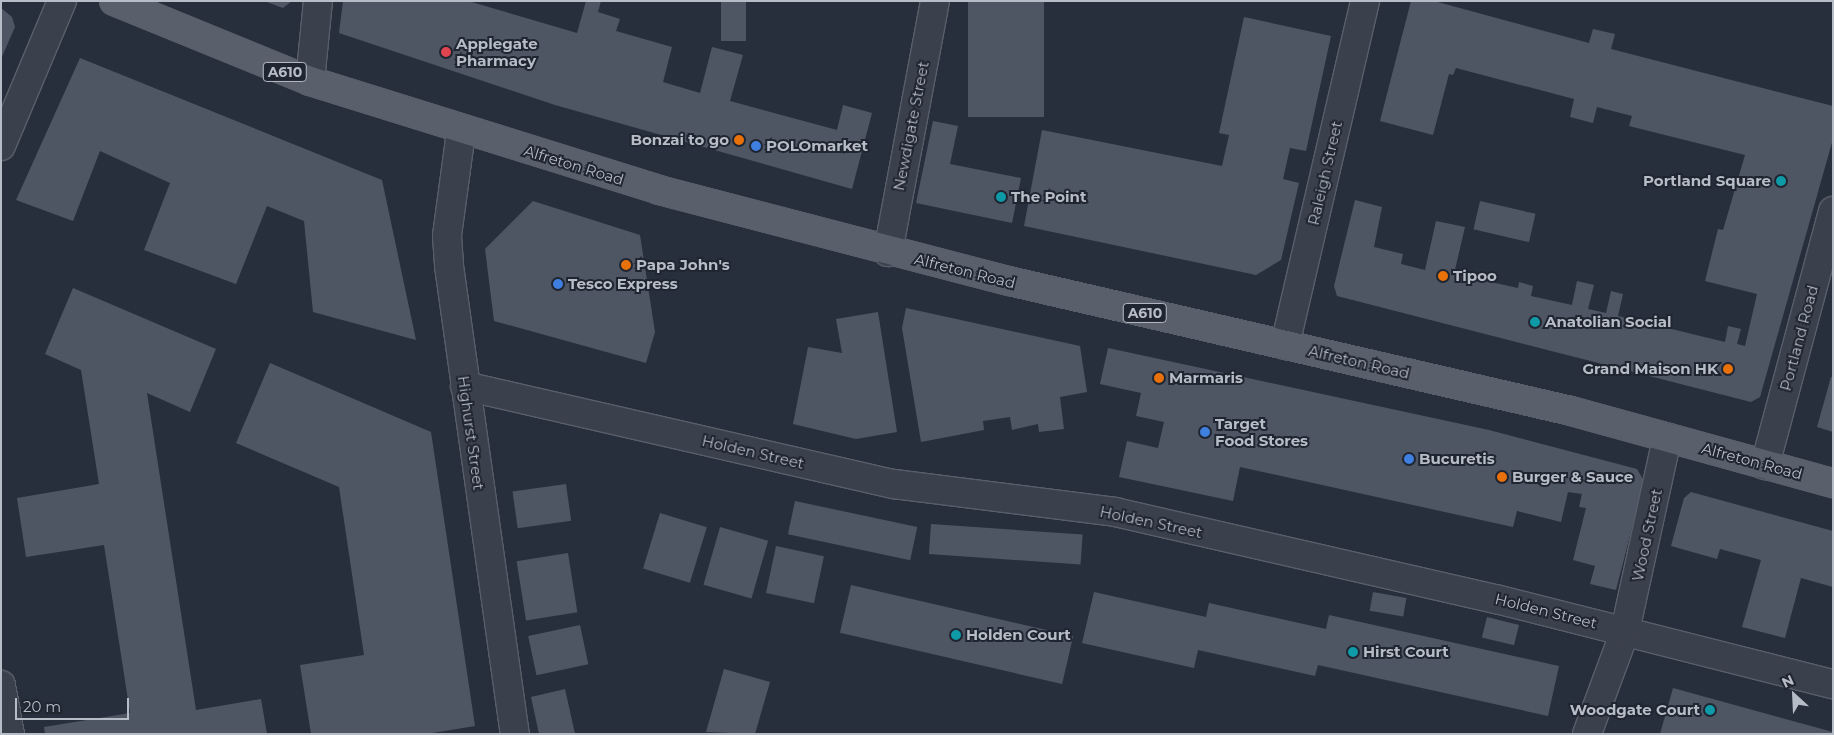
<!DOCTYPE html>
<html>
<head>
<meta charset="utf-8">
<style>
	body { margin:0 }
	#map { position:relative; width:1834px; height:735px; overflow:hidden; background:#282f3c; font-family:Montserrat,sans-serif }
	div>[style] { position:absolute }
	.building>* { inset:0; background:#4e5664; transform-origin:0 0 }
	.roads { filter:drop-shadow(1px 0 #595f6a) drop-shadow(-1px 0 #595f6a) drop-shadow(0 1px #595f6a) drop-shadow(0 -1px #595f6a) }
	.minor>* { height:28px; margin:-14px; padding:0 14px; transform-origin:14px; border-radius:14px; background:#3b414c }
	.primary>* { height:28px; margin:-14px; padding:0 14px; transform-origin:14px; border-radius:14px; background:#59606c }
	.dots>* { width:14px; height:14px; translate:-50% -50%; box-sizing:border-box; border:2px solid #202631; border-radius:50% }
	span { translate:-50% -50%; white-space:nowrap; text-align:center; line-height:1.15; -webkit-text-stroke:4px #202631; paint-order:stroke }
	.shield-label span { padding:1px 4px; background:#202631; border:1px solid; border-radius:4px; -webkit-text-stroke-width:0 }
	.shield-label { font-size:14px; color:#b7bdc7; font-weight:700 }
	.poi-label { font-size:15px; color:#b7bdc7; font-weight:700 }
	.left { translate:0 -50%; text-align:left }
	.right { translate:-100% -50%; text-align:right }
	.street-label { font-size:15px; color:#b7bdc7 }
	.frame { position:absolute; inset:0; border:2px solid #b7bdc7; pointer-events:none }
	.north { position:absolute; left:1769px; top:670px; width:50px; height:50px; -webkit-text-stroke:4px #202631; paint-order:stroke; rotate:335deg; font-size:14px; font-weight:700; line-height:20px; text-align:center; color:#b7bdc7 }
	.north::after { content:''; display:block; margin:auto; width:18px; height:22px; background:#b7bdc7; clip-path:polygon(50% 0,100% 100%,50% 72%,0 100%) }
	.scale { position:absolute; left:15px; top:698px; width:114px; height:22px; box-sizing:border-box; border:2px solid #b7bdc7; border-top:0; padding-left:6px; font-size:15px; line-height:18px; white-space:nowrap; color:#b7bdc7; -webkit-text-stroke:4px #202631; paint-order:stroke }
</style>
</head>
<body>
<div id="map">
	<div class="building">
		<div style="clip-path:polygon(264px 1px,292px 1px,283px 8px)"></div>
		<div style="clip-path:polygon(343px 1px,468px 1px,577px 33px,586px 1px,601px 1px,598px 12px,620px 19px,616px 31px,672px 47px,663px 82px,700px 93px,712px 47px,743px 55px,730px 101px,837px 130px,843px 105px,872px 113px,852px 189px,555px 105px,339px 33px)"></div>
		<div style="left:721px;top:1px;width:25px;height:40px"></div>
		<div style="left:968px;top:1px;width:76px;height:116px"></div>
		<div style="clip-path:polygon(1411px 1px,1434px 1px,1589px 43px,1593px 29px,1615px 34px,1611px 49px,1833px 106px,1833px 139px,1760px 397px,1751px 402px,1337px 296px,1334px 286px,1355px 200px,1382px 207px,1374px 247px,1403px 254px,1401px 264px,1425px 270px,1436px 221px,1465px 227px,1454px 274px,1518px 288px,1519px 282px,1533px 286px,1531px 296px,1572px 305px,1577px 281px,1594px 285px,1588px 309px,1606px 313px,1611px 291px,1623px 294px,1618px 316px,1725px 342px,1728px 326px,1741px 329px,1737px 344px,1745px 346px,1757px 294px,1705px 281px,1718px 229px,1723px 230px,1745px 155px,1629px 126px,1632px 116px,1597px 107px,1593px 123px,1570px 117px,1574px 99px,1456px 68px,1453px 75px,1449px 74px,1433px 135px,1380px 121px)"></div>
		<div style="clip-path:polygon(1px 8px,12px 17px,15px 27px,1px 59px)"></div>
		<div style="clip-path:polygon(1244px 17px,1331px 36px,1306px 151px,1290px 148px,1283px 179px,1299px 183px,1281px 260px,1256px 275px,1024px 226px,1042px 130px,1222px 166px,1229px 135px,1219px 133px)"></div>
		<div style="clip-path:polygon(80px 58px,382px 180px,416px 340px,313px 312px,304px 221px,267px 206px,236px 284px,144px 250px,170px 183px,100px 151px,73px 221px,16px 200px)"></div>
		<div style="clip-path:polygon(933px 121px,958px 126px,950px 164px,1021px 178px,1012px 223px,916px 203px)"></div>
		<div style="clip-path:polygon(533px 201px,640px 235px,655px 332px,646px 363px,494px 321px,485px 249px)"></div>
		<div style="left:1480px;top:201px;width:57px;height:29px;rotate:13deg"></div>
		<div style="clip-path:polygon(73px 288px,216px 349px,190px 412px,147px 393px,196px 710px,261px 699px,267px 734px,45px 734px,44px 727px,130px 713px,104px 545px,26px 557px,17px 498px,99px 484px,81px 370px,45px 354px)"></div>
		<div style="clip-path:polygon(906px 308px,1080px 346px,1087px 392px,1060px 397px,1064px 429px,1039px 432px,1038px 424px,1012px 430px,1010px 417px,983px 421px,984px 430px,921px 442px,902px 328px)"></div>
		<div style="clip-path:polygon(878px 312px,897px 432px,856px 439px,793px 424px,808px 347px,842px 353px,836px 319px)"></div>
		<div style="clip-path:polygon(1108px 348px,1489px 430px,1637px 469px,1644px 481px,1616px 590px,1590px 584px,1595px 566px,1573px 560px,1586px 508px,1579px 507px,1582px 494px,1568px 492px,1561px 522px,1517px 511px,1513px 527px,1240px 467px,1233px 501px,1119px 477px,1127px 441px,1158px 448px,1164px 422px,1136px 416px,1141px 393px,1100px 384px)"></div>
		<div style="clip-path:polygon(270px 363px,431px 432px,475px 726px,426px 734px,311px 734px,300px 665px,364px 655px,339px 487px,236px 443px)"></div>
		<div style="clip-path:polygon(1831px 377px,1833px 377px,1833px 432px,1817px 427px)"></div>
		<div style="left:566px;top:484px;width:37px;height:54px;rotate:82deg"></div>
		<div style="clip-path:polygon(1691px 492px,1833px 531px,1833px 587px,1801px 578px,1785px 638px,1742px 627px,1761px 560px,1720px 549px,1717px 559px,1671px 546px,1684px 498px)"></div>
		<div style="left:795px;top:501px;width:125px;height:34px;rotate:12deg"></div>
		<div style="left:660px;top:513px;width:49px;height:58px;rotate:17deg"></div>
		<div style="left:931px;top:524px;width:152px;height:30px;rotate:4deg"></div>
		<div style="left:720px;top:527px;width:50px;height:60px;rotate:16deg"></div>
		<div style="left:776px;top:546px;width:49px;height:48px;rotate:12deg"></div>
		<div style="left:568px;top:553px;width:60px;height:52px;rotate:81deg"></div>
		<div style="left:851px;top:585px;width:228px;height:49px;rotate:13deg"></div>
		<div style="clip-path:polygon(1094px 592px,1206px 617px,1209px 603px,1326px 629px,1329px 615px,1559px 666px,1548px 716px,1318px 665px,1315px 676px,1198px 650px,1194px 668px,1082px 643px)"></div>
		<div style="left:1373px;top:592px;width:34px;height:19px;rotate:10deg"></div>
		<div style="left:1487px;top:617px;width:33px;height:21px;rotate:14deg"></div>
		<div style="left:580px;top:625px;width:40px;height:53px;rotate:78deg"></div>
		<div style="clip-path:polygon(724px 669px,770px 682px,755px 734px,706px 732px)"></div>
		<div style="clip-path:polygon(1673px 688px,1833px 732px,1833px 734px,1660px 734px)"></div>
		<div style="clip-path:polygon(565px 689px,575px 734px,539px 734px,531px 697px)"></div>
	</div>
	<div class="roads">
		<div class="minor">
			<div style="left:310px;top:81px;width:80px;rotate:-84.3deg"></div>
			<div style="left:461px;top:132px;width:105px;rotate:97.7deg"></div>
			<div style="left:447px;top:236px;width:30px;rotate:86deg"></div>
			<div style="left:449px;top:266px;width:473px;rotate:82deg"></div>
			<div style="left:1px;top:146px;width:157px;rotate:-67.2deg"></div>
			<div style="left:888px;top:252px;width:255px;rotate:-79.4deg"></div>
			<div style="left:1285px;top:345px;width:353px;rotate:-76.9deg"></div>
			<div style="left:465px;top:386px;width:440px;rotate:12.9deg"></div>
			<div style="left:894px;top:484px;width:223px;rotate:7.2deg"></div>
			<div style="left:1115px;top:512px;width:391px;rotate:12.9deg"></div>
			<div style="left:1496px;top:599px;width:348px;rotate:14.2deg"></div>
			<div style="left:1765px;top:465px;width:263px;rotate:-75deg"></div>
			<div style="left:1px;top:685px;width:50px;rotate:79.6deg"></div>
			<div style="left:1587px;top:734px;width:110px;rotate:-69.7deg"></div>
			<div style="left:1625px;top:631px;width:198px;rotate:-77.7deg"></div>
		</div>
		<div class="primary">
			<div style="left:114px;top:1px;width:212px;rotate:22.2deg"></div>
			<div style="left:310px;top:81px;width:366px;rotate:17.3deg"></div>
			<div style="left:659px;top:190px;width:362px;rotate:14.6deg"></div>
			<div style="left:1009px;top:281px;width:577px;rotate:13.02deg"></div>
			<div style="left:1571px;top:411px;width:272px;rotate:15.4deg"></div>
		</div>
	</div>
	<div class="dots">
		<div style="left:446px;top:52px;background:#e0444e"></div>
		<div style="left:739px;top:140px;background:#e8710a"></div>
		<div style="left:756px;top:146px;background:#3f7fe0"></div>
		<div style="left:1781px;top:181px;background:#0f9aa8"></div>
		<div style="left:1001px;top:197px;background:#0f9aa8"></div>
		<div style="left:626px;top:265px;background:#e8710a"></div>
		<div style="left:1443px;top:276px;background:#e8710a"></div>
		<div style="left:558px;top:284px;background:#3f7fe0"></div>
		<div style="left:1535px;top:322px;background:#0f9aa8"></div>
		<div style="left:1728px;top:369px;background:#e8710a"></div>
		<div style="left:1159px;top:378px;background:#e8710a"></div>
		<div style="left:1205px;top:432px;background:#3f7fe0"></div>
		<div style="left:1409px;top:459px;background:#3f7fe0"></div>
		<div style="left:1502px;top:477px;background:#e8710a"></div>
		<div style="left:956px;top:635px;background:#0f9aa8"></div>
		<div style="left:1353px;top:652px;background:#0f9aa8"></div>
		<div style="left:1710px;top:710px;background:#0f9aa8"></div>
	</div>
	<div class="shield-label">
		<span style="left:285px;top:72px">A610</span>
		<span style="left:1145px;top:313px">A610</span>
	</div>
	<div class="poi-label">
		<span class="left" style="left:456px;top:52px">Applegate<br>Pharmacy</span>
		<span class="right" style="left:729px;top:140px">Bonzai to go</span>
		<span class="left" style="left:766px;top:146px">POLOmarket</span>
		<span class="right" style="left:1771px;top:181px">Portland Square</span>
		<span class="left" style="left:1011px;top:197px">The Point</span>
		<span class="left" style="left:636px;top:265px">Papa John's</span>
		<span class="left" style="left:1453px;top:276px">Tipoo</span>
		<span class="left" style="left:568px;top:284px">Tesco Express</span>
		<span class="left" style="left:1545px;top:322px">Anatolian Social</span>
		<span class="right" style="left:1718px;top:369px">Grand Maison HK</span>
		<span class="left" style="left:1169px;top:378px">Marmaris</span>
		<span class="left" style="left:1215px;top:432px">Target<br>Food Stores</span>
		<span class="left" style="left:1419px;top:459px">Bucuretis</span>
		<span class="left" style="left:1512px;top:477px">Burger &amp; Sauce</span>
		<span class="left" style="left:966px;top:635px">Holden Court</span>
		<span class="left" style="left:1363px;top:652px">Hirst Court</span>
		<span class="right" style="left:1700px;top:710px">Woodgate Court</span>
	</div>
	<div class="street-label">
		<span style="left:911px;top:126px;rotate:-79deg">Newdigate Street</span>
		<span style="left:574px;top:165px;rotate:17deg">Alfreton Road</span>
		<span style="left:1325px;top:173px;rotate:-77deg">Raleigh Street</span>
		<span style="left:965px;top:271px;rotate:14deg">Alfreton Road</span>
		<span style="left:1799px;top:338px;rotate:-75deg">Portland Road</span>
		<span style="left:1359px;top:362px;rotate:13deg">Alfreton Road</span>
		<span style="left:471px;top:433px;rotate:82deg">Highurst Street</span>
		<span style="left:753px;top:452px;rotate:13deg">Holden Street</span>
		<span style="left:1752px;top:461px;rotate:15deg">Alfreton Road</span>
		<span style="left:1151px;top:522px;rotate:12deg">Holden Street</span>
		<span style="left:1647px;top:535px;rotate:-78deg">Wood Street</span>
		<span style="left:1546px;top:611px;rotate:14deg">Holden Street</span>
	</div>
	<div class="frame"></div>
	<div class="north">N</div>
	<div class="scale">20 m</div>
</div>
</body>
</html>
